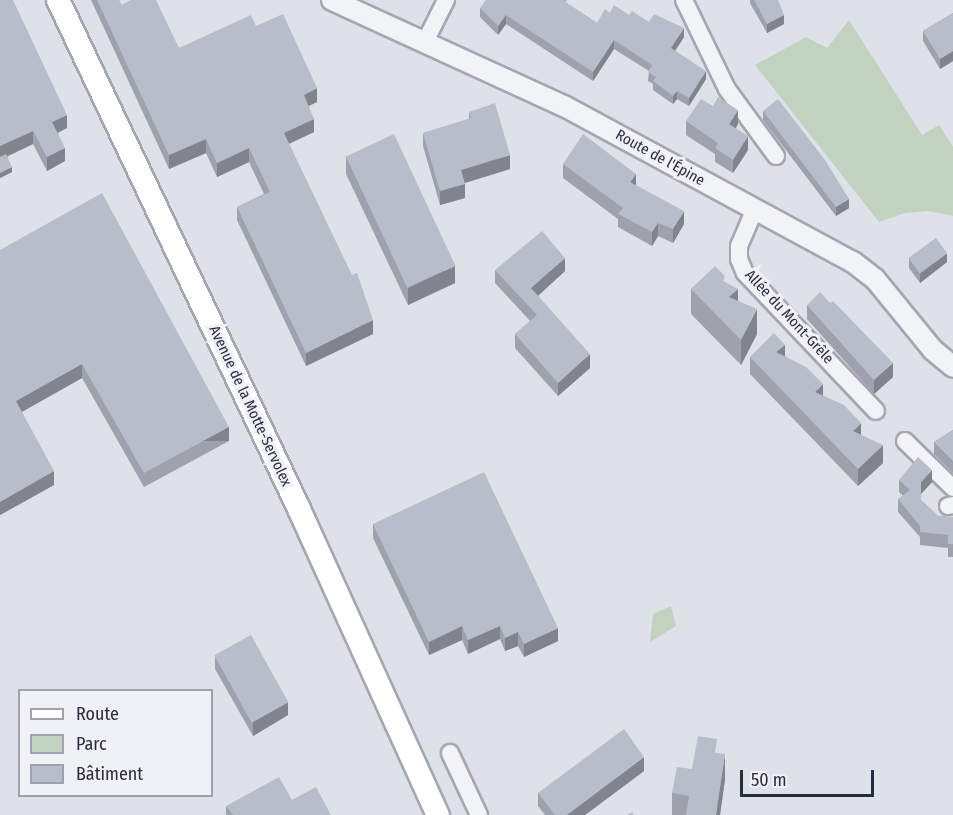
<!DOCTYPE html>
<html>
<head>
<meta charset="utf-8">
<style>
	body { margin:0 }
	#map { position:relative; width:953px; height:815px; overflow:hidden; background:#dfe1e9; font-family:"Fira Sans Condensed",sans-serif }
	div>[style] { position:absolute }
	.green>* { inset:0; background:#c1d3c0 }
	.roads { filter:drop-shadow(2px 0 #a4a7b3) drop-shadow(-2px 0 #a4a7b3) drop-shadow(0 2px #a4a7b3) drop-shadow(0 -2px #a4a7b3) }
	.minor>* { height:16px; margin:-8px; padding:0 8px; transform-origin:8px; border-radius:8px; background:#f2f3f7 }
	.tertiary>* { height:20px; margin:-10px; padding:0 10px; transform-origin:10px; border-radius:10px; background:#f2f3f7 }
	.secondary>* { height:22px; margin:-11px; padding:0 11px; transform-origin:11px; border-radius:11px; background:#fff }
	.wall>* { inset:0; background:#9fa2ad }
	.shaded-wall>* { inset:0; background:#82848d; transform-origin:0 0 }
	.building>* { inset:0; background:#b9bcc9; transform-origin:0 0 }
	span { translate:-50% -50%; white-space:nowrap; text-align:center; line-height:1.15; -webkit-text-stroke:6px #eff1f6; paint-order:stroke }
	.street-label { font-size:15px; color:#272c41 }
	.legend { position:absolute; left:18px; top:689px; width:195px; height:108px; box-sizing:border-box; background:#eff1f6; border:2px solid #9fa2ae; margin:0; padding:8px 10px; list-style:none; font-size:18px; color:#272c41 }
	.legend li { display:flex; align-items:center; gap:12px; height:30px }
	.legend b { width:30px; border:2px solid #9fa2ae }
	.scale { position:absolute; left:740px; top:770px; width:134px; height:27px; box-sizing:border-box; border:3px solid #272c41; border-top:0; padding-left:8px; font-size:18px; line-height:21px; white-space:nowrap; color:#272c41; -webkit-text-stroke:4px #eff1f6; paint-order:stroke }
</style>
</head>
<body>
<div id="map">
	<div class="green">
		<div style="clip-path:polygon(849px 20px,922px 135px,939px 125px,953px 147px,953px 216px,928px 211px,905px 213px,879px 222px,755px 65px,806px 37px,827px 48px)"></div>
		<div style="clip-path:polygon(671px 606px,676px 626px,650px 642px,653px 614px)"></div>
	</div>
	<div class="roads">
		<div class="minor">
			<div style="left:684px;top:0;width:99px;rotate:64.2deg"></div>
			<div style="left:727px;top:89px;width:83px;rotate:53.8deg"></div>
			<div style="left:425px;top:42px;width:47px;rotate:-63.4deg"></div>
			<div style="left:754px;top:211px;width:38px;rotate:113deg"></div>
			<div style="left:739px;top:246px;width:13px;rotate:90deg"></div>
			<div style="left:739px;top:259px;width:15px;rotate:67deg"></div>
			<div style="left:745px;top:273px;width:190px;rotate:46.5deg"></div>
			<div style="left:905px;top:441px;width:67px;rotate:44.4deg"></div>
			<div style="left:948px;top:506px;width:5px;rotate:-11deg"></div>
			<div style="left:450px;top:753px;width:68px;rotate:64.9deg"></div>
		</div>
		<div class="tertiary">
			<div style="left:332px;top:0;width:255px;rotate:24.6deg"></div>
			<div style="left:564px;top:106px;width:328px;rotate:28.4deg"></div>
			<div style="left:853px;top:262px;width:28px;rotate:38deg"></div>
			<div style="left:875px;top:279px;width:92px;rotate:50.8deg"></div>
			<div style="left:933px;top:350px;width:26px;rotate:40deg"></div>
		</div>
		<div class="secondary">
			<div style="left:58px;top:0;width:563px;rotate:64.66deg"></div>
			<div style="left:299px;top:509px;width:336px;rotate:65.6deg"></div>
		</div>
	</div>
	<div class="wall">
		<div style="clip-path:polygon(0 0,67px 128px,58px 133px,65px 161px,47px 171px,33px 144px,7px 156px,12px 172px,0 178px)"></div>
		<div style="clip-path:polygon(91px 0,119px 0,121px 5px,179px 48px,256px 26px,317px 102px,309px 106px,314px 132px,289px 144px,373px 334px,306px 366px,237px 220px,237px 207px,264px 194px,249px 162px,217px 177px,206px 153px,169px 169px)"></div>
		<div style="clip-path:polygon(567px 0,565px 2px,597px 23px,610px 13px,629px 15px,649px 22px,684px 37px,675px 51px,706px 79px,689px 106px,677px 99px,673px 104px,653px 90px,653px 84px,648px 81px,649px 71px,614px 49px,593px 81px,506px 24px,498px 35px,480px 17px,480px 8px)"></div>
		<div style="clip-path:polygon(750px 0,778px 0,784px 24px,767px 33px,750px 3px)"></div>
		<div style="clip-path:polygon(953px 13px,953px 61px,940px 69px,923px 41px,923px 31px)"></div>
		<div style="clip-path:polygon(763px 111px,849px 208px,836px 216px,763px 120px)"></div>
		<div style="clip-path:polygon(469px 112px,510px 169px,465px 183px,465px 198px,440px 205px,423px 146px,423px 133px,469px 119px)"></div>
		<div style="clip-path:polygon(686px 121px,738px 124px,736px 128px,748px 150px,733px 173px,715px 162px,715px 154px,686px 135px)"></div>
		<div style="clip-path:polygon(346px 156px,455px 283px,408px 305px,346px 174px)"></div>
		<div style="clip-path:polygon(563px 164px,636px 185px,684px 224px,673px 243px,658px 236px,652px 246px,618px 227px,618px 219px,563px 178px)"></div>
		<div style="clip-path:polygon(0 250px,229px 441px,144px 487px,82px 378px,22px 412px,54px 485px,0 515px)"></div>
		<div style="clip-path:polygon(909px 259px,947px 262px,920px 283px,909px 268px)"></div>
		<div style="clip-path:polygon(495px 270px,565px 271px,538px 296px,590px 368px,558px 396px,515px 348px,515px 334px,530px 321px,495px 283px)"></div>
		<div style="clip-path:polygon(725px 282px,738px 300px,757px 334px,741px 365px,691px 314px,691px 289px)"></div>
		<div style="clip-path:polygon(830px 303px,893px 377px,874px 394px,807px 319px,807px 305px)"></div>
		<div style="clip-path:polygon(785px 356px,861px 435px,883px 463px,858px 486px,750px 374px,750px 357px)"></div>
		<div style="clip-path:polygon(953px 430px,953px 473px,934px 454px,934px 442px)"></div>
		<div style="clip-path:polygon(899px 480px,932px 482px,921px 494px,921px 500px,938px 516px,953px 517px,953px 557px,948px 557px,948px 548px,920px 545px,920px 537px,898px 512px,898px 499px,903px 496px,899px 492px)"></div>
		<div style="clip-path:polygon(373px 524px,558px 641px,524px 657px,518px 646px,505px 651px,500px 639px,468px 654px,462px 640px,429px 655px,373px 538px)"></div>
		<div style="clip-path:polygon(215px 656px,288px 715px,253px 736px,215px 669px)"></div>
		<div style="clip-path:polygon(717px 753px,725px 779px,720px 815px,672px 815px,672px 793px,692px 769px)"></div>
		<div style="clip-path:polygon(644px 771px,585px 815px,545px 815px,538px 806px,538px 793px)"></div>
		<div style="clip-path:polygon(292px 800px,331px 815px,226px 815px,226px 806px)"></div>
	</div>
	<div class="shaded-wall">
		<div style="clip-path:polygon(506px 15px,506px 24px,498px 35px,498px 26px)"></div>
		<div style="clip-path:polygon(784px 15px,784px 24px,767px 33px,767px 24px)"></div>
		<div style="clip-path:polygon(684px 28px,684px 37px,671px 57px,671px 48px)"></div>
		<div style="clip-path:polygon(614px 40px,614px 49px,593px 81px,593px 72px)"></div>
		<div style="clip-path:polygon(953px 51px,953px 61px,940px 69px,940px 59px)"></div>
		<div style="clip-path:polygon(706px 71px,706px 79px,689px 106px,689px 98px)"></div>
		<div style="clip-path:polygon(317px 88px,317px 102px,304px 108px,304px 95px)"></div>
		<div style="clip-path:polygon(677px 91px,677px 99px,673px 104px,673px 96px)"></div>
		<div style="clip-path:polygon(738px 110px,738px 124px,729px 138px,729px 124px)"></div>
		<div style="clip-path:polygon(67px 115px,67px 128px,52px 135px,52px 122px)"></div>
		<div style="clip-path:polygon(314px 119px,314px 132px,284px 146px,284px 133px)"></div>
		<div style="clip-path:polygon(33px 131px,33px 144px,0 160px,0 146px)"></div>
		<div style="clip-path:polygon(748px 136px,748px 150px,733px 173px,733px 160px)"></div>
		<div style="clip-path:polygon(206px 139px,206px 153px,169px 169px,169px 155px)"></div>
		<div style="clip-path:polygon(65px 148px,65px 161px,47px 171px,47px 157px)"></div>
		<div style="clip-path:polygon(249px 148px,249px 162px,217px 177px,217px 163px)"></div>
		<div style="clip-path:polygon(510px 155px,510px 169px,461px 184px,461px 170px)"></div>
		<div style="clip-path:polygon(12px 167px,12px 172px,0 178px,0 173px)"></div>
		<div style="clip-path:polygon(636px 174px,636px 188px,630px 182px)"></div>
		<div style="clip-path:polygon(465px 184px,465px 198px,440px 205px,440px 191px)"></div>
		<div style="clip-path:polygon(849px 199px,849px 208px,836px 216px,836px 207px)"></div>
		<div style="clip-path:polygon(684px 211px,684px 224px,673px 243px,673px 229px)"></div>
		<div style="clip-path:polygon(658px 223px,658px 236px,652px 246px,652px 232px)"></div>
		<div style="clip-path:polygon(947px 253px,947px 262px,920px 283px,920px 274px)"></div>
		<div style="clip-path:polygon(565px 258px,565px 271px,531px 302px,531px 288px)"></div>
		<div style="clip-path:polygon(455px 266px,455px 283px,408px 305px,408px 288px)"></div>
		<div style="clip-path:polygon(738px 289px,738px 314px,729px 297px)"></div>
		<div style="clip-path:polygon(757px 309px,757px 334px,741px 365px,741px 340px)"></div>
		<div style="clip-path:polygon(373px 320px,373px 334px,306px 366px,306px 353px)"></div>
		<div style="clip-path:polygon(785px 345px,785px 363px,776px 352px)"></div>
		<div style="clip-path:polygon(590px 354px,590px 368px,558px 396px,558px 383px)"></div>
		<div style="clip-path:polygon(893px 363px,893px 377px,874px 394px,874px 380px)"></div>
		<div style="clip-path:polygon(82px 364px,82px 378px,16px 415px,16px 401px)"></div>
		<div style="clip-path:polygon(823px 384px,823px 402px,815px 392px)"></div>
		<div style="clip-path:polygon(861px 423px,861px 441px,853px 431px)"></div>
		<div style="left:229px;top:427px;width:14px;height:97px;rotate:90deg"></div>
		<div style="clip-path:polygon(883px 445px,883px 463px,858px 486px,858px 469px)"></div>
		<div style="clip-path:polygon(932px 470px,932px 482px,921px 494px,921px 482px)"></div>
		<div style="clip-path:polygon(54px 471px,54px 485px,0 515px,0 502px)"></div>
		<div style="clip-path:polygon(462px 626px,462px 640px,429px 655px,429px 642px)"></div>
		<div style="clip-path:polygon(500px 626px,500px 639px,468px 654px,468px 640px)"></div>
		<div style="clip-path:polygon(558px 628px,558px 641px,524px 657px,524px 644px)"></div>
		<div style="clip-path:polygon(518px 632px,518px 646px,505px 651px,505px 638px)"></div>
		<div style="clip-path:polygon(288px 702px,288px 715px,253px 736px,253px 722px)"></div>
		<div style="clip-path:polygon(725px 754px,725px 779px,720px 815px,716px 815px)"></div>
		<div style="clip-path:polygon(644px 757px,644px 771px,585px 815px,567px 815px)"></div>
	</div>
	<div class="building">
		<div style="clip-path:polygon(0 0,13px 0,67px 115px,52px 122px,65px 148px,47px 157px,33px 131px,0 146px)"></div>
		<div style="clip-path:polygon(97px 0,119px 0,121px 5px,131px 0,156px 0,179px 48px,251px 15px,256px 26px,283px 14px,317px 88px,304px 95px,314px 119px,284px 133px,352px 275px,357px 273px,373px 320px,306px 353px,237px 207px,270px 192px,249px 148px,217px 163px,206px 139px,169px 155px)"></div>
		<div style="clip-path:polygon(486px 0,562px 0,597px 23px,605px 9px,610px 13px,614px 5px,629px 15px,632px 11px,649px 22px,654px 14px,684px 28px,671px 48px,706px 71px,689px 98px,677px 91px,673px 96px,653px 81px,656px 77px,648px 72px,652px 65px,614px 40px,593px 72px,506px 15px,498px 26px,480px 8px)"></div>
		<div style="clip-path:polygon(754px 0,778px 0,784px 15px,767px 24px)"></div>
		<div style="clip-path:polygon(953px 13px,953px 51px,940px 59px,923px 31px)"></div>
		<div style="clip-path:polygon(718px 97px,738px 110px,729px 124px,748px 136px,733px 160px,715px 148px,718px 143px,686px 121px,701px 99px,713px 106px)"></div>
		<div style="clip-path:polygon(778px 99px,825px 160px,849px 199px,836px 207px,763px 111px)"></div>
		<div style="clip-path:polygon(495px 103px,510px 155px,461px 170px,465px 184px,440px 191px,423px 133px,471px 118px,469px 112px)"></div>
		<div style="left:394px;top:134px;width:145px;height:53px;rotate:65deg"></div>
		<div style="clip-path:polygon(583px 134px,636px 174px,630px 182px,684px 211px,673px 229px,658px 223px,652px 232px,618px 214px,623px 208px,563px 164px)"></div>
		<div style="clip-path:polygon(6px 154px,12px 167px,0 173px,0 157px)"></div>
		<div style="clip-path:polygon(102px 193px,229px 427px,144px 473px,82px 364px,16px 401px,54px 471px,0 502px,0 250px)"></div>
		<div style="clip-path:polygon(542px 231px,565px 258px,531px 288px,590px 354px,558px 383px,515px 334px,537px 315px,495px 270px)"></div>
		<div style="left:936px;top:238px;width:19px;height:34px;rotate:54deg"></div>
		<div style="clip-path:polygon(715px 266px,725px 276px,723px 281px,738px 289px,729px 297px,757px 309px,741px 340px,691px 289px)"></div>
		<div style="clip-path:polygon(820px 292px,830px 303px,833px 301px,893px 363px,874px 380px,807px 305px)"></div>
		<div style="clip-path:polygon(774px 333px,785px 345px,776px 352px,806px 367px,823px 384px,815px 392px,844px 405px,861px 423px,853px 431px,883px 445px,858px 469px,750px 357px)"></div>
		<div style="clip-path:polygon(953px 430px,953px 461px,934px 442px)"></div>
		<div style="clip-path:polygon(918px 457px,932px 470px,921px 482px,921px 500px,938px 516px,953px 517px,953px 544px,948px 544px,948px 535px,920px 532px,920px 526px,898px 499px,910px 490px,899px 480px)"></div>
		<div style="clip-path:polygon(484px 472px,558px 628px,524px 644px,518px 632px,505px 638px,500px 626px,468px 640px,462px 626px,429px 642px,373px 524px)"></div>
		<div style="left:251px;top:635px;width:77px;height:42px;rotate:61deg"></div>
		<div style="clip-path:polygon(624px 729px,644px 757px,567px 815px,555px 815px,538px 793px)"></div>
		<div style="clip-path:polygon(698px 736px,717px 739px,715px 753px,725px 754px,716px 815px,686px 815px,689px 796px,672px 793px,677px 767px,692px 769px)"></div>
		<div style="clip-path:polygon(279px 777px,292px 800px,316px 787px,331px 815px,233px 815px,226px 806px)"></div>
		<div style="clip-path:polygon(632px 812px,634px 815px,627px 815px)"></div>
	</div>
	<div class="street-label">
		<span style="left:660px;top:158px;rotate:29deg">Route de l'Épine</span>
		<span style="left:789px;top:317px;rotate:47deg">Allée du Mont-Grêle</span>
		<span style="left:250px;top:406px;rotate:65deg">Avenue de la Motte-Servolex</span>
	</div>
	<ul class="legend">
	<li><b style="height:8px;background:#fff"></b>Route</li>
	<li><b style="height:16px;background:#c1d3c0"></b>Parc</li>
	<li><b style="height:16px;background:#b9bcc9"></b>Bâtiment</li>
	</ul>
	<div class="scale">50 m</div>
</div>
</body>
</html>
